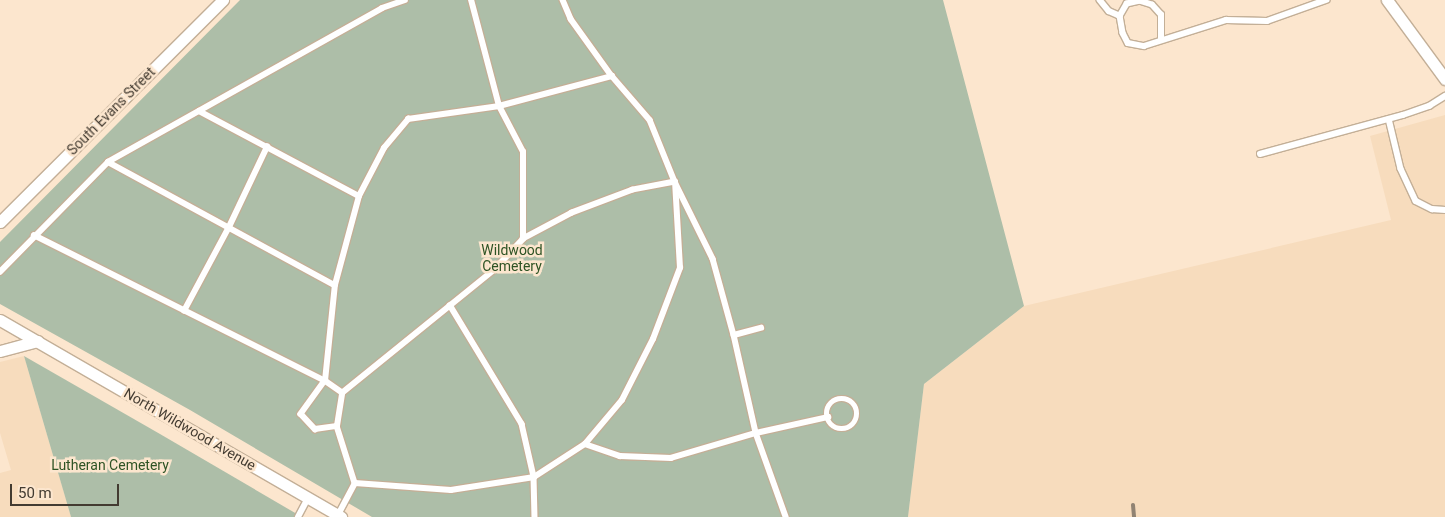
<!DOCTYPE html>
<html>
<head>
<meta charset="utf-8">
<style>
	body { margin:0 }
	#map { position:relative; width:1445px; height:517px; overflow:hidden; background:#fce6ce; font-family:Roboto,sans-serif }
	div>[style] { position:absolute }
	.built>* { inset:0; background:#f7dcbd }
	.green>* { inset:0; background:#adbea8 }
	.roads { filter:drop-shadow(1px 0 #c3af97) drop-shadow(-1px 0 #c3af97) drop-shadow(0 1px #c3af97) drop-shadow(0 -1px #c3af97) }
	.lane>* { height:5.5px; margin:-2.75px; padding:0 2.75px; transform-origin:2.75px; border-radius:2.75px; background:#fff }
	.lane>.ring { margin:-2.75px; padding:0; box-sizing:content-box; background:none; border:5.5px solid #fff; border-radius:50% }
	.street>* { height:11px; margin:-5.5px; padding:0 5.5px; transform-origin:5.5px; border-radius:5.5px; background:#fff }
	.rail>* { height:4px; margin:-2px; padding:0 2px; transform-origin:2px; border-radius:2px; background:#918373 }
	span { translate:-50% -50%; white-space:nowrap; text-align:center; line-height:1.15; -webkit-text-stroke:5px #fce6ce; paint-order:stroke }
	.street-label { font-size:14px; color:#433b31 }
	.park-label { font-size:14px; color:#2e5324 }
	.scale { position:absolute; left:10px; top:484px; width:109px; height:22px; box-sizing:border-box; border:2px solid #433b31; border-top:0; padding-left:6px; font-size:15px; line-height:18px; white-space:nowrap; color:#433b31; -webkit-text-stroke:4px #fce6ce; paint-order:stroke }
</style>
</head>
<body>
<div id="map">
	<div class="built">
		<div style="clip-path:polygon(1445px 115px,1445px 517px,908px 517px,924px 384px,1024px 306px,1391px 220px,1370px 136px)"></div>
		<div style="clip-path:polygon(24px 356px,71px 517px,0 517px,0 473px,11px 470px,0 433px,0 362px)"></div>
	</div>
	<div class="green">
		<div style="clip-path:polygon(240px 0,943px 0,1024px 306px,924px 384px,908px 517px,372px 517px,190px 410px,0 304px,0 242px)"></div>
		<div style="clip-path:polygon(24px 356px,160px 434px,302px 517px,71px 517px)"></div>
	</div>
	<div class="roads">
		<div class="lane">
			<div style="left:563px;top:0;width:21px;rotate:67deg"></div>
			<div style="left:571px;top:19px;width:70px;rotate:54.3deg"></div>
			<div style="left:612px;top:76px;width:58px;rotate:49.2deg"></div>
			<div style="left:650px;top:120px;width:67px;rotate:68deg"></div>
			<div style="left:675px;top:182px;width:86px;rotate:63.7deg"></div>
			<div style="left:713px;top:259px;width:79px;rotate:74.6deg"></div>
			<div style="left:734px;top:335px;width:100px;rotate:77.3deg"></div>
			<div style="left:756px;top:433px;width:89px;rotate:70.3deg"></div>
			<div style="left:1100px;top:0;width:14px;rotate:51deg"></div>
			<div style="left:1109px;top:11px;width:12px;rotate:24deg"></div>
			<div style="left:1161px;top:40px;width:25px;rotate:-90deg"></div>
			<div style="left:1161px;top:15px;width:13px;rotate:-132deg"></div>
			<div style="left:1152px;top:5px;width:13px;rotate:-162deg"></div>
			<div style="left:1140px;top:1px;width:13px;rotate:167deg"></div>
			<div style="left:1127px;top:4px;width:14px;rotate:120deg"></div>
			<div style="left:1120px;top:16px;width:17px;rotate:80deg"></div>
			<div style="left:1123px;top:33px;width:11px;rotate:63deg"></div>
			<div style="left:1128px;top:43px;width:16px;rotate:11deg"></div>
			<div style="left:1144px;top:46px;width:86px;rotate:-17.6deg"></div>
			<div style="left:1226px;top:20px;width:41px;rotate:1.4deg"></div>
			<div style="left:1267px;top:21px;width:63px;rotate:-19.6deg"></div>
			<div style="left:199px;top:111px;width:181px;rotate:28deg"></div>
			<div style="left:1389px;top:119px;width:51px;rotate:76.5deg"></div>
			<div style="left:1401px;top:169px;width:35px;rotate:65deg"></div>
			<div style="left:1416px;top:201px;width:18px;rotate:27deg"></div>
			<div style="left:1432px;top:209px;width:13px;rotate:4deg"></div>
			<div style="left:1260px;top:154px;width:148px;rotate:-15.3deg"></div>
			<div style="left:1403px;top:115px;width:28px;rotate:-19deg"></div>
			<div style="left:1429px;top:106px;width:19px;rotate:-32deg"></div>
			<div style="left:108px;top:162px;width:258px;rotate:28.5deg"></div>
			<div style="left:34px;top:235px;width:326px;rotate:26.6deg"></div>
			<div style="left:325px;top:381px;width:41px;rotate:126deg"></div>
			<div style="left:301px;top:414px;width:21px;rotate:47deg"></div>
			<div style="left:315px;top:429px;width:22px;rotate:-8deg"></div>
			<div style="left:337px;top:426px;width:33px;rotate:-81deg"></div>
			<div style="left:342px;top:393px;width:196px;rotate:-39deg"></div>
			<div style="left:494px;top:270px;width:42px;rotate:-46.9deg"></div>
			<div style="left:523px;top:239px;width:87px;rotate:-90deg"></div>
			<div style="left:523px;top:152px;width:52px;rotate:-117.6deg"></div>
			<div style="left:499px;top:106px;width:110px;rotate:-104.8deg"></div>
			<div style="left:0;top:272px;width:154px;rotate:-45.5deg"></div>
			<div style="left:108px;top:162px;width:314px;rotate:-29.3deg"></div>
			<div style="left:382px;top:8px;width:24px;rotate:-19deg"></div>
			<div style="left:450px;top:305px;width:139px;rotate:58.8deg"></div>
			<div style="left:522px;top:424px;width:54px;rotate:77.2deg"></div>
			<div style="left:534px;top:477px;width:40px;rotate:88.6deg"></div>
			<div style="left:184px;top:311px;width:95px;rotate:-61.8deg"></div>
			<div style="left:229px;top:227px;width:89px;rotate:-64.6deg"></div>
			<div style="left:734px;top:335px;width:28px;rotate:-15deg"></div>
			<div style="left:342px;top:393px;width:21px;rotate:-145deg"></div>
			<div style="left:325px;top:381px;width:97px;rotate:-84.1deg"></div>
			<div style="left:335px;top:285px;width:92px;rotate:-74.9deg"></div>
			<div style="left:359px;top:196px;width:54px;rotate:-62.5deg"></div>
			<div style="left:384px;top:148px;width:38px;rotate:-50deg"></div>
			<div style="left:408px;top:119px;width:92px;rotate:-8.1deg"></div>
			<div style="left:499px;top:106px;width:117px;rotate:-14.9deg"></div>
			<div class="ring" style="left:827px;top:399px;width:24.5px;height:24.5px"></div>
			<div style="left:337px;top:426px;width:60px;rotate:72.5deg"></div>
			<div style="left:585px;top:444px;width:37px;rotate:19deg"></div>
			<div style="left:620px;top:456px;width:51px;rotate:2.2deg"></div>
			<div style="left:671px;top:458px;width:89px;rotate:-16.4deg"></div>
			<div style="left:756px;top:433px;width:74px;rotate:-12.5deg"></div>
			<div style="left:338px;top:515px;width:36px;rotate:-62deg"></div>
			<div style="left:355px;top:483px;width:96px;rotate:4.2deg"></div>
			<div style="left:451px;top:490px;width:84px;rotate:-8.9deg"></div>
			<div style="left:534px;top:477px;width:61px;rotate:-32.9deg"></div>
			<div style="left:585px;top:444px;width:57px;rotate:-49.9deg"></div>
			<div style="left:622px;top:400px;width:68px;rotate:-63.1deg"></div>
			<div style="left:653px;top:339px;width:76px;rotate:-69.2deg"></div>
			<div style="left:680px;top:268px;width:86px;rotate:-93.3deg"></div>
			<div style="left:675px;top:182px;width:43px;rotate:169.2deg"></div>
			<div style="left:633px;top:190px;width:65px;rotate:159.3deg"></div>
			<div style="left:572px;top:213px;width:55px;rotate:152deg"></div>
			<div style="left:298px;top:517px;width:21px;rotate:-62deg"></div>
		</div>
		<div class="street">
			<div style="left:1387px;top:0;width:98px;rotate:53.7deg"></div>
			<div style="left:0;top:222px;width:315px;rotate:-44.9deg"></div>
			<div style="left:0;top:320px;width:394px;rotate:30deg"></div>
			<div style="left:0;top:351px;width:39px;rotate:-15deg"></div>
		</div>
	</div>
	<div class="rail">
		<div style="left:1133px;top:505px;width:12px;rotate:85deg"></div>
	</div>
	<div class="street-label">
		<span style="left:111px;top:111px;rotate:-45deg">South Evans Street</span>
		<span style="left:190px;top:429px;rotate:30deg">North Wildwood Avenue</span>
	</div>
	<div class="park-label">
		<span style="left:512px;top:258px">Wildwood<br>Cemetery</span>
		<span style="left:110px;top:465px">Lutheran Cemetery</span>
	</div>
	<div class="scale">50 m</div>
</div>
</body>
</html>
